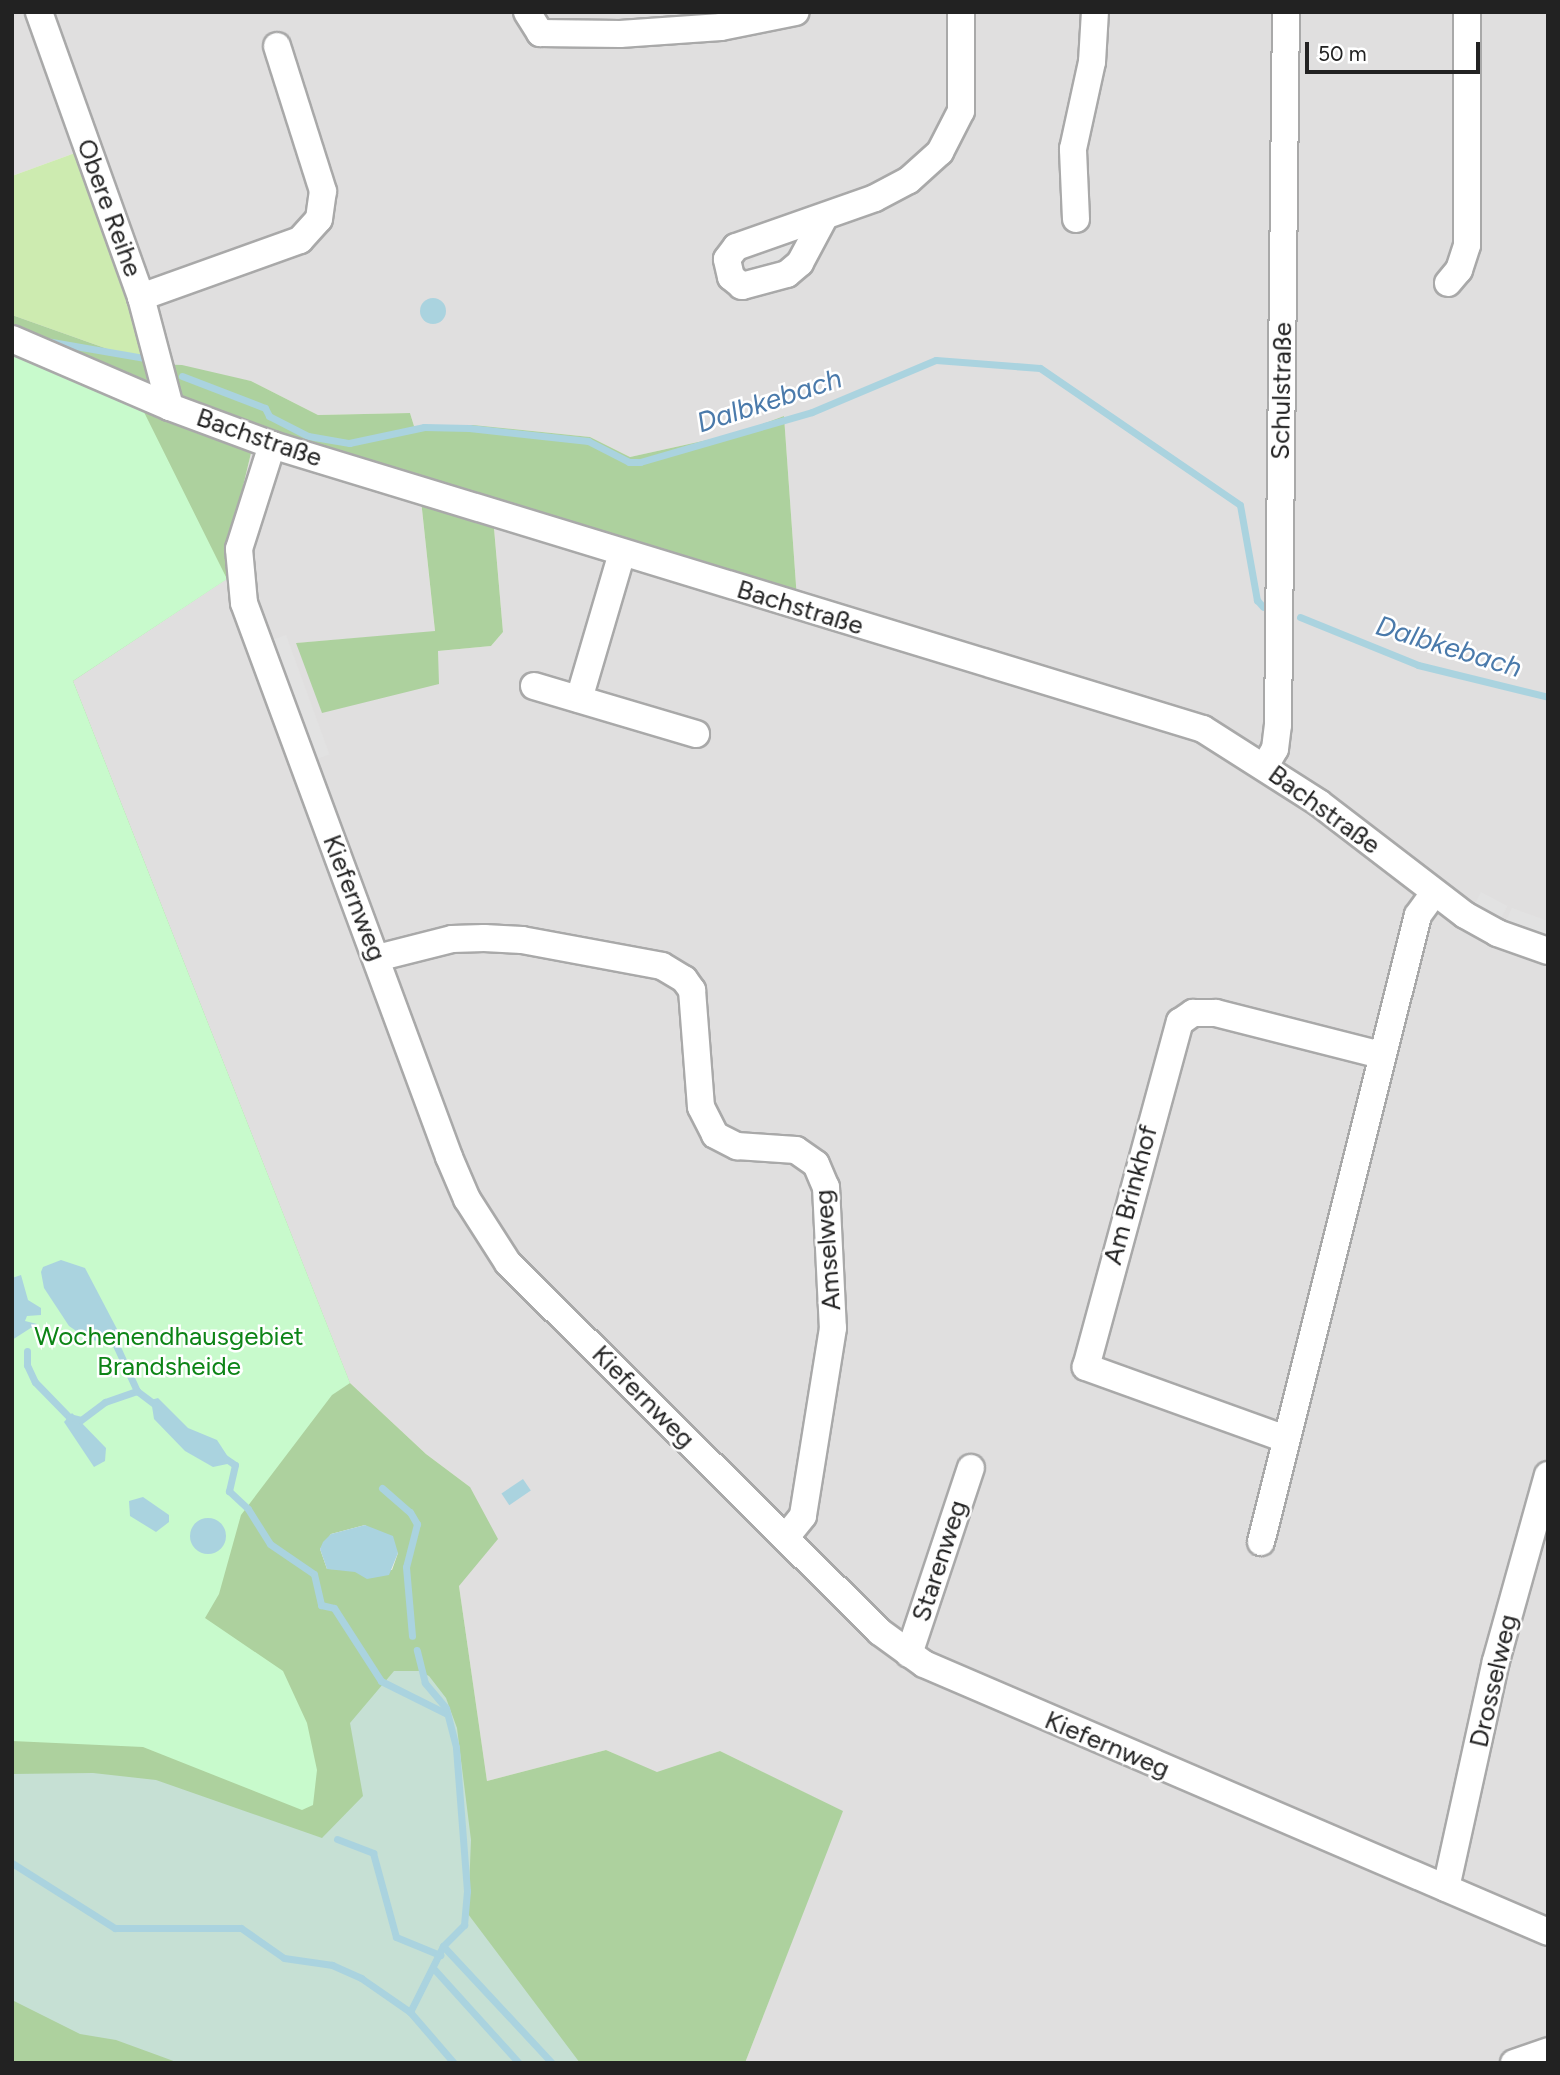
<!DOCTYPE html>
<html>
<head>
<meta charset="utf-8">
<style>
	body { margin:0 }
	#map { position:relative; width:1560px; height:2075px; overflow:hidden; background:#f2efe9; font-family:Figtree,sans-serif }
	div>[style] { position:absolute }
	.residential>* { inset:0; background:#e0dfdf }
	.grass>* { inset:0; background:#cdebb0 }
	.forest>* { inset:0; background:#add19e }
	.wetland>* { inset:0; background:#c6e0d4 }
	.park>* { inset:0; background:#c8facc }
	.parking>* { inset:0; background:#e2e2e2; transform-origin:0 0 }
	.water>* { inset:0; background:#aad3df; transform-origin:0 0 }
	.round { border-radius:50% }
	.stream>* { height:7px; margin:-3.5px; padding:0 3.5px; transform-origin:3.5px; border-radius:3.5px; background:#aad3df }
	.roads { filter:drop-shadow(2px 0 #a9a9a9) drop-shadow(-2px 0 #a9a9a9) drop-shadow(0 2px #a9a9a9) drop-shadow(0 -2px #a9a9a9) }
	.minor>* { height:26px; margin:-13px; padding:0 13px; transform-origin:13px; border-radius:13px; background:#fff }
	span { translate:-50% -50%; white-space:nowrap; text-align:center; line-height:1.15; -webkit-text-stroke:5px #fff; paint-order:stroke }
	.street-label { font-size:26px; color:#222 }
	.park-label { font-size:26px; color:#0c8416 }
	.water-label { font-size:28px; color:#4a7aab; font-style:italic }
	.frame { position:absolute; inset:0; border:14px solid #222; pointer-events:none }
	.scale { position:absolute; left:1305px; top:42px; width:175px; height:32px; box-sizing:border-box; border:4px solid #222; border-top:0; padding-left:9px; font-size:21px; line-height:24px; white-space:nowrap; color:#222; -webkit-text-stroke:5px #fff; paint-order:stroke }
</style>
</head>
<body>
<div id="map">
	<div class="residential">
		<div style="clip-path:polygon(12px 12px,1548px 12px,1548px 2063px,745px 2063px,842px 1811px,720px 1751px,657px 1773px,606px 1750px,487px 1781px,459px 1586px,470px 1487px,426px 1454px,350px 1383px,72px 681px,231px 576px,231px 537px,256px 432px,419px 481px,435px 632px,297px 643px,438px 651px,491px 646px,503px 632px,492px 504px,797px 599px,784px 416px,739px 433px,630px 457px,590px 437px,473px 425px,414px 426px,410px 413px,318px 415px,251px 381px,150px 364px,75px 153px,12px 176px)"></div>
	</div>
	<div class="grass">
		<div style="clip-path:polygon(75px 153px,150px 364px,12px 315px,12px 176px)"></div>
	</div>
	<div class="forest">
		<div style="clip-path:polygon(evenodd,12px 315px,150px 364px,182px 365px,251px 381px,318px 415px,410px 413px,414px 426px,473px 425px,590px 437px,630px 457px,739px 433px,784px 416px,797px 599px,492px 505px,503px 632px,491px 646px,438px 651px,439px 684px,322px 713px,296px 643px,435px 631px,419px 481px,256px 432px,231px 537px,231px 576px,73px 681px,350px 1383px,426px 1454px,470px 1487px,498px 1539px,459px 1586px,487px 1781px,606px 1750px,657px 1772px,720px 1751px,843px 1811px,745px 2063px,12px 2063px,12px 315px,365px 1525px,398px 1553px,392px 1570px,327px 1569px,320px 1549px,331px 1534px,365px 1525px)"></div>
	</div>
	<div class="wetland">
		<div style="clip-path:polygon(394px 1671px,419px 1671px,429px 1676px,446px 1698px,457px 1728px,471px 1840px,468px 1914px,580px 2063px,179px 2063px,116px 2040px,80px 2034px,12px 2000px,12px 1774px,93px 1773px,156px 1780px,322px 1838px,363px 1796px,350px 1723px)"></div>
	</div>
	<div class="park">
		<div style="clip-path:polygon(12px 346px,139px 402px,227px 579px,73px 681px,350px 1383px,332px 1395px,241px 1515px,219px 1594px,205px 1618px,283px 1671px,307px 1723px,317px 1770px,313px 1805px,302px 1810px,143px 1747px,12px 1741px)"></div>
	</div>
	<div class="parking">
		<div style="clip-path:polygon(800px 235px,774px 270px,743px 274px,762px 247px)"></div>
		<div style="left:286px;top:635px;width:127px;height:16px;rotate:70deg"></div>
		<div style="left:1481px;top:892px;width:30px;height:18px;rotate:28deg"></div>
		<div style="clip-path:polygon(1512px 908px,1548px 921px,1548px 939px,1504px 925px)"></div>
	</div>
	<div class="water">
		<div class="round" style="left:420px;top:298px;width:26px;height:26px"></div>
		<div style="clip-path:polygon(61px 1260px,85px 1268px,117px 1329px,116px 1345px,88px 1339px,69px 1326px,44px 1288px,41px 1272px,43px 1267px)"></div>
		<div style="clip-path:polygon(21px 1275px,28px 1300px,41px 1308px,41px 1315px,27px 1316px,25px 1321px,37px 1324px,12px 1340px,12px 1278px)"></div>
		<div style="clip-path:polygon(158px 1398px,188px 1428px,217px 1440px,232px 1463px,213px 1467px,185px 1451px,154px 1419px,151px 1400px)"></div>
		<div style="clip-path:polygon(72px 1413px,106px 1448px,105px 1461px,94px 1467px,64px 1422px)"></div>
		<div style="left:523px;top:1479px;width:14px;height:26px;rotate:56deg"></div>
		<div style="clip-path:polygon(143px 1497px,169px 1515px,169px 1522px,156px 1532px,130px 1516px,129px 1501px)"></div>
		<div class="round" style="left:190px;top:1518px;width:36px;height:36px"></div>
		<div style="clip-path:polygon(365px 1525px,393px 1536px,398px 1553px,389px 1575px,367px 1579px,355px 1572px,327px 1569px,320px 1549px,323px 1542px,331px 1534px)"></div>
	</div>
	<div class="stream">
		<div style="left:46px;top:341px;width:99px;rotate:9.8deg"></div>
		<div style="left:182px;top:376px;width:89px;rotate:21.1deg"></div>
		<div style="left:265px;top:408px;width:9px;rotate:63deg"></div>
		<div style="left:269px;top:416px;width:44px;rotate:27.1deg"></div>
		<div style="left:308px;top:436px;width:42px;rotate:9.7deg"></div>
		<div style="left:349px;top:443px;width:77px;rotate:-12deg"></div>
		<div style="left:424px;top:427px;width:45px;rotate:1.3deg"></div>
		<div style="left:469px;top:428px;width:120px;rotate:6.2deg"></div>
		<div style="left:588px;top:441px;width:46px;rotate:27.1deg"></div>
		<div style="left:629px;top:462px;width:11px"></div>
		<div style="left:640px;top:462px;width:179px;rotate:-16.2deg"></div>
		<div style="left:812px;top:412px;width:134px;rotate:-22.8deg"></div>
		<div style="left:936px;top:360px;width:104px;rotate:4.4deg"></div>
		<div style="left:1040px;top:368px;width:242px;rotate:34.4deg"></div>
		<div style="left:1240px;top:505px;width:97px;rotate:79.9deg"></div>
		<div style="left:1257px;top:600px;width:9px;rotate:49deg"></div>
		<div style="left:1300px;top:617px;width:127px;rotate:22.1deg"></div>
		<div style="left:1418px;top:665px;width:134px;rotate:13.8deg"></div>
		<div style="left:116px;top:1345px;width:51px;rotate:65.5deg"></div>
		<div style="left:27px;top:1351px;width:14px;rotate:90deg"></div>
		<div style="left:27px;top:1365px;width:19px;rotate:65deg"></div>
		<div style="left:35px;top:1382px;width:49px;rotate:45.8deg"></div>
		<div style="left:69px;top:1417px;width:12px;rotate:14deg"></div>
		<div style="left:81px;top:1420px;width:30px;rotate:-37deg"></div>
		<div style="left:105px;top:1402px;width:34px;rotate:-19deg"></div>
		<div style="left:137px;top:1391px;width:26px;rotate:37deg"></div>
		<div style="left:225px;top:1458px;width:12px;rotate:35deg"></div>
		<div style="left:235px;top:1465px;width:27px;rotate:103deg"></div>
		<div style="left:229px;top:1491px;width:26px;rotate:43deg"></div>
		<div style="left:248px;top:1509px;width:41px;rotate:57.8deg"></div>
		<div style="left:270px;top:1544px;width:53px;rotate:34.3deg"></div>
		<div style="left:314px;top:1574px;width:32px;rotate:77deg"></div>
		<div style="left:321px;top:1605px;width:13px;rotate:13deg"></div>
		<div style="left:334px;top:1608px;width:87px;rotate:57.2deg"></div>
		<div style="left:381px;top:1681px;width:72px;rotate:26.6deg"></div>
		<div style="left:382px;top:1488px;width:37px;rotate:41deg"></div>
		<div style="left:410px;top:1512px;width:14px;rotate:60deg"></div>
		<div style="left:417px;top:1524px;width:44px;rotate:104.3deg"></div>
		<div style="left:406px;top:1567px;width:69px;rotate:85deg"></div>
		<div style="left:337px;top:1839px;width:39px;rotate:21deg"></div>
		<div style="left:373px;top:1853px;width:87px;rotate:74.7deg"></div>
		<div style="left:396px;top:1937px;width:48px;rotate:22.2deg"></div>
		<div style="left:12px;top:1863px;width:122px;rotate:32.3deg"></div>
		<div style="left:115px;top:1928px;width:126px"></div>
		<div style="left:241px;top:1928px;width:52px;rotate:34.9deg"></div>
		<div style="left:284px;top:1958px;width:49px;rotate:8.3deg"></div>
		<div style="left:332px;top:1965px;width:32px;rotate:24deg"></div>
		<div style="left:361px;top:1978px;width:60px;rotate:34.8deg"></div>
		<div style="left:410px;top:2012px;width:67px;rotate:49.2deg"></div>
		<div style="left:443px;top:1946px;width:160px;rotate:47deg"></div>
		<div style="left:434px;top:1969px;width:127px;rotate:47.9deg"></div>
		<div style="left:410px;top:2012px;width:74px;rotate:-63.4deg"></div>
		<div style="left:443px;top:1946px;width:30px;rotate:-45deg"></div>
		<div style="left:464px;top:1925px;width:34px;rotate:-85deg"></div>
		<div style="left:467px;top:1891px;width:144px;rotate:-94.4deg"></div>
		<div style="left:456px;top:1747px;width:40px;rotate:-104.4deg"></div>
		<div style="left:446px;top:1708px;width:33px;rotate:-130deg"></div>
		<div style="left:425px;top:1683px;width:34px;rotate:-104deg"></div>
	</div>
	<div class="roads">
		<div class="minor">
			<div style="left:39px;top:12px;width:303px;rotate:70.3deg"></div>
			<div style="left:141px;top:297px;width:114px;rotate:75.2deg"></div>
			<div style="left:527px;top:12px;width:25px;rotate:58deg"></div>
			<div style="left:540px;top:33px;width:80px;rotate:0.7deg"></div>
			<div style="left:620px;top:34px;width:101px;rotate:-4deg"></div>
			<div style="left:721px;top:27px;width:76px;rotate:-11.3deg"></div>
			<div style="left:824px;top:218px;width:51px;rotate:118.1deg"></div>
			<div style="left:800px;top:263px;width:17px;rotate:140deg"></div>
			<div style="left:787px;top:274px;width:47px;rotate:165.1deg"></div>
			<div style="left:742px;top:286px;width:14px;rotate:-141deg"></div>
			<div style="left:731px;top:277px;width:18px;rotate:-103deg"></div>
			<div style="left:727px;top:259px;width:15px;rotate:-53deg"></div>
			<div style="left:736px;top:247px;width:147px;rotate:-19.4deg"></div>
			<div style="left:875px;top:198px;width:38px;rotate:-28deg"></div>
			<div style="left:909px;top:180px;width:42px;rotate:-42.1deg"></div>
			<div style="left:940px;top:152px;width:46px;rotate:-62.9deg"></div>
			<div style="left:961px;top:111px;width:99px;rotate:-90deg"></div>
			<div style="left:1076px;top:219px;width:70px;rotate:-92.5deg"></div>
			<div style="left:1073px;top:149px;width:89px;rotate:-77.7deg"></div>
			<div style="left:1092px;top:62px;width:50px;rotate:-86.6deg"></div>
			<div style="left:1448px;top:283px;width:17px;rotate:-50deg"></div>
			<div style="left:1459px;top:270px;width:26px;rotate:-72deg"></div>
			<div style="left:1467px;top:245px;width:233px;rotate:-90deg"></div>
			<div style="left:141px;top:297px;width:169px;rotate:-19.7deg"></div>
			<div style="left:300px;top:240px;width:28px;rotate:-48deg"></div>
			<div style="left:319px;top:219px;width:28px;rotate:-82deg"></div>
			<div style="left:323px;top:191px;width:152px;rotate:-107.6deg"></div>
			<div style="left:12px;top:339px;width:172px;rotate:23.3deg"></div>
			<div style="left:170px;top:407px;width:109px;rotate:20.4deg"></div>
			<div style="left:272px;top:445px;width:973px;rotate:16.96deg"></div>
			<div style="left:1203px;top:729px;width:138px;rotate:32.5deg"></div>
			<div style="left:1319px;top:803px;width:184px;rotate:37.5deg"></div>
			<div style="left:1465px;top:915px;width:37px;rotate:29deg"></div>
			<div style="left:1497px;top:933px;width:54px;rotate:19.4deg"></div>
			<div style="left:272px;top:445px;width:109px;rotate:107.6deg"></div>
			<div style="left:239px;top:549px;width:54px;rotate:84.7deg"></div>
			<div style="left:244px;top:603px;width:591px;rotate:69.69deg"></div>
			<div style="left:449px;top:1157px;width:46px;rotate:66.8deg"></div>
			<div style="left:467px;top:1199px;width:76px;rotate:57.4deg"></div>
			<div style="left:508px;top:1263px;width:524px;rotate:44.77deg"></div>
			<div style="left:880px;top:1632px;width:54px;rotate:36deg"></div>
			<div style="left:924px;top:1664px;width:679px;rotate:23.24deg"></div>
			<div style="left:534px;top:686px;width:169px;rotate:16.5deg"></div>
			<div style="left:579px;top:699px;width:152px;rotate:-73.6deg"></div>
			<div style="left:1265px;top:766px;width:20px;rotate:-60deg"></div>
			<div style="left:1275px;top:749px;width:24px;rotate:-83deg"></div>
			<div style="left:1278px;top:725px;width:713px;rotate:-89.36deg"></div>
			<div style="left:377px;top:958px;width:77px;rotate:-14.2deg"></div>
			<div style="left:452px;top:939px;width:32px;rotate:-2deg"></div>
			<div style="left:484px;top:938px;width:38px;rotate:3deg"></div>
			<div style="left:522px;top:940px;width:142px;rotate:10.5deg"></div>
			<div style="left:662px;top:966px;width:26px;rotate:31deg"></div>
			<div style="left:684px;top:979px;width:14px;rotate:54deg"></div>
			<div style="left:692px;top:990px;width:117px;rotate:85.6deg"></div>
			<div style="left:701px;top:1107px;width:31px;rotate:63deg"></div>
			<div style="left:715px;top:1135px;width:25px;rotate:27deg"></div>
			<div style="left:737px;top:1146px;width:59px;rotate:3.9deg"></div>
			<div style="left:796px;top:1150px;width:24px;rotate:35deg"></div>
			<div style="left:816px;top:1164px;width:25px;rotate:67deg"></div>
			<div style="left:826px;top:1187px;width:141px;rotate:87.2deg"></div>
			<div style="left:833px;top:1328px;width:190px;rotate:99.1deg"></div>
			<div style="left:803px;top:1516px;width:28px;rotate:129deg"></div>
			<div style="left:1286px;top:1439px;width:213px;rotate:-160.2deg"></div>
			<div style="left:1086px;top:1367px;width:358px;rotate:-74.8deg"></div>
			<div style="left:1180px;top:1022px;width:16px;rotate:-35deg"></div>
			<div style="left:1193px;top:1013px;width:23px"></div>
			<div style="left:1216px;top:1013px;width:170px;rotate:14.3deg"></div>
			<div style="left:1261px;top:1542px;width:646px;rotate:-75.94deg"></div>
			<div style="left:1418px;top:915px;width:27px;rotate:-54deg"></div>
			<div style="left:909px;top:1654px;width:196px;rotate:-71.6deg"></div>
			<div style="left:1446px;top:1888px;width:232px;rotate:-77.6deg"></div>
			<div style="left:1496px;top:1661px;width:193px;rotate:-74.4deg"></div>
			<div style="left:1514px;top:2063px;width:36px;rotate:-19deg"></div>
		</div>
	</div>
	<div class="street-label">
		<span style="left:109px;top:208px;rotate:70deg">Obere Reihe</span>
		<span style="left:1282px;top:391px;rotate:-89deg">Schulstraße</span>
		<span style="left:259px;top:438px;rotate:19deg">Bachstraße</span>
		<span style="left:800px;top:608px;rotate:17deg">Bachstraße</span>
		<span style="left:1324px;top:810px;rotate:36deg">Bachstraße</span>
		<span style="left:354px;top:898px;rotate:69deg">Kiefernweg</span>
		<span style="left:1131px;top:1195px;rotate:-75deg">Am Brinkhof</span>
		<span style="left:828px;top:1250px;rotate:-94deg">Amselweg</span>
		<span style="left:643px;top:1397px;rotate:45deg">Kiefernweg</span>
		<span style="left:940px;top:1561px;rotate:-72deg">Starenweg</span>
		<span style="left:1494px;top:1681px;rotate:-77deg">Drosselweg</span>
		<span style="left:1107px;top:1745px;rotate:23deg">Kiefernweg</span>
	</div>
	<div class="park-label">
		<span style="left:169px;top:1352px">Wochenendhausgebiet<br>Brandsheide</span>
	</div>
	<div class="water-label">
		<span style="left:769px;top:400px;rotate:-18deg">Dalbkebach</span>
		<span style="left:1449px;top:646px;rotate:17deg">Dalbkebach</span>
	</div>
	<div class="frame"></div>
	<div class="scale">50 m</div>
</div>
</body>
</html>
